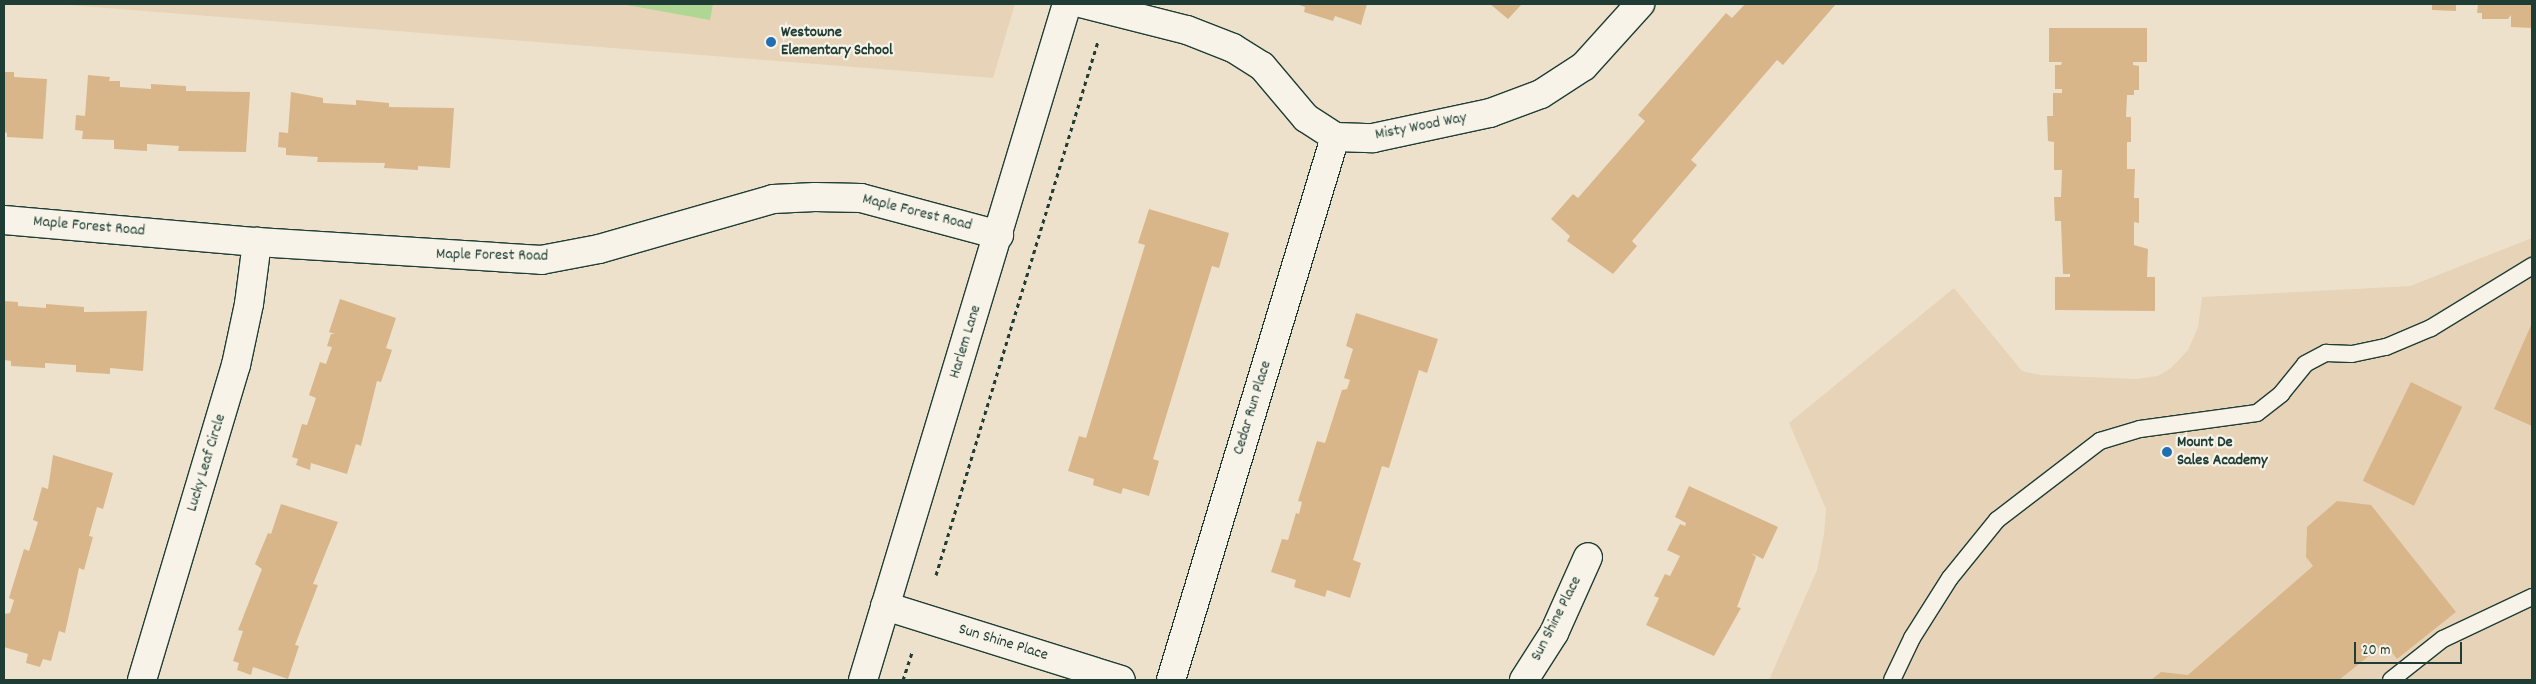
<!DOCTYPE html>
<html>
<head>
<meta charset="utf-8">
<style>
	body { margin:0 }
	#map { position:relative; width:2536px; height:684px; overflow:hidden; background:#eee1cc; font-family:Dekko,sans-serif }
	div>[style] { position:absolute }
	.built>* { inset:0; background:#e7d4b8 }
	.green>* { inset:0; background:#afd793 }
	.building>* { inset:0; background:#d8b68a; transform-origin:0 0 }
	.path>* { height:3px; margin-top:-1.5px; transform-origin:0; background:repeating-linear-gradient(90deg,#1f3d34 0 4px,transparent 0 8px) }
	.roads { filter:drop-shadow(1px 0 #1f3d34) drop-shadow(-1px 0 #1f3d34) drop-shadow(0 1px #1f3d34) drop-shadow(0 -1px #1f3d34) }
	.lane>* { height:16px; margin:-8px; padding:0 8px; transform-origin:8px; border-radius:8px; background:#f7f3e8 }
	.street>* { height:28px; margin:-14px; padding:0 14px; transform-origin:14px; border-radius:14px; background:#f7f3e8 }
	.secondary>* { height:28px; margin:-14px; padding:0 14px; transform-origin:14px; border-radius:14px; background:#f7f3e8 }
	.dots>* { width:14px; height:14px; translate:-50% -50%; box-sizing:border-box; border:2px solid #f7f3e8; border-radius:50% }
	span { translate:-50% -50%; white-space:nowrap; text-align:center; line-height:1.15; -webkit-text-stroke:4.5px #f7f3e8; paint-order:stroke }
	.poi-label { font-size:16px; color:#1f3d34; font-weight:700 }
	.left { translate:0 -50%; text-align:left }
	.street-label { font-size:16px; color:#1f3d34 }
	.frame { position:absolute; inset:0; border:5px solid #1f3d34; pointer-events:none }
	.scale { position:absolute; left:2354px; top:642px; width:108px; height:22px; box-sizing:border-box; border:2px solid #1f3d34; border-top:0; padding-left:6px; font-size:15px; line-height:18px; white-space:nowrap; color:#1f3d34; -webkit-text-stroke:4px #f7f3e8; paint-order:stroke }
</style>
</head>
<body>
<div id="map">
	<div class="built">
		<div style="clip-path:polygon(55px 4px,1015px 4px,993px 78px)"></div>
		<div style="clip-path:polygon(2532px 238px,2532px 680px,1769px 680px,1817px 570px,1824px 534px,1826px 509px,1789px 423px,1954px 288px,2022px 371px,2040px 375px,2136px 379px,2158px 376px,2171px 368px,2188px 350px,2198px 327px,2202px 297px,2410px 286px)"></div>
	</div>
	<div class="green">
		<div style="clip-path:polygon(621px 4px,713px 4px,710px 20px)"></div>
	</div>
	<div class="building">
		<div style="clip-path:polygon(1296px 4px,1367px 4px,1361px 25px,1335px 16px,1333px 21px,1304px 12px,1305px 7px)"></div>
		<div style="clip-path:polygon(1490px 4px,1522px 4px,1508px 19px)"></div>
		<div style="clip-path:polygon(1745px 4px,1836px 4px,1783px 65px,1777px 60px,1691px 160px,1697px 165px,1632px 241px,1637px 246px,1613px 274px,1567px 241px,1570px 236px,1551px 219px,1573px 194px,1578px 198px,1645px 121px,1638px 115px,1726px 13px,1732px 18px)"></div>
		<div style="clip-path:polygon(2432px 4px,2456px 4px,2456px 11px,2432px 10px)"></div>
		<div style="clip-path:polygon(2478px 4px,2532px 4px,2532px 28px,2511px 27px,2511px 15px,2508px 19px,2482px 19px,2482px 13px,2477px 13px)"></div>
		<div style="clip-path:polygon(2049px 28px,2147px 28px,2147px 62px,2133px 62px,2133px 65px,2139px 66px,2139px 90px,2134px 90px,2134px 95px,2127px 95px,2126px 117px,2131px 117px,2131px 142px,2127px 142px,2127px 169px,2135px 169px,2134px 198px,2139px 198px,2139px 223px,2134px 222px,2134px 245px,2148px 249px,2147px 277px,2155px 277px,2155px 311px,2055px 310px,2055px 277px,2070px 277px,2070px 274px,2063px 274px,2061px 221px,2055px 221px,2054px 197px,2061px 197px,2062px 170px,2054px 170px,2054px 142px,2048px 141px,2047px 116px,2053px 116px,2053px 93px,2062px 93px,2062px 89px,2055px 89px,2055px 65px,2061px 65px,2062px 62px,2049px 62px)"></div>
		<div style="clip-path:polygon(4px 72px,14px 72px,14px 77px,47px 79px,43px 139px,7px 137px,7px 133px,4px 132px)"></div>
		<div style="clip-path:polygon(88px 75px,110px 77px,109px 81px,120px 81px,120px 87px,151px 89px,151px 84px,186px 86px,186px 91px,250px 92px,246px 152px,178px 151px,179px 146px,147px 144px,147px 151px,114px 149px,114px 140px,82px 139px,83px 131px,75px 130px,76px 115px,85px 116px)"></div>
		<div style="clip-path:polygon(291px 92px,323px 98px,323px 103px,356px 105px,356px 100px,389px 103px,389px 107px,454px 108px,450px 168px,418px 166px,418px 170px,384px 168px,385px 163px,317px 162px,318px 157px,286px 155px,286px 148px,278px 147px,279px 132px,288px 133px)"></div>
		<div style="clip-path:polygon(1149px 209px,1229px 233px,1219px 268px,1212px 266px,1153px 459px,1159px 461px,1149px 496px,1123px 488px,1121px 494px,1093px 485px,1094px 479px,1068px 471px,1079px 436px,1086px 438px,1145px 245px,1138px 243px)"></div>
		<div style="clip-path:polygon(340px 299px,396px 318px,386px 348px,392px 350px,381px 382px,377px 381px,361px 446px,356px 444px,347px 474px,311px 463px,310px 470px,296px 465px,298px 459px,292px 457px,302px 424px,307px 425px,316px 398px,309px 395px,320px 362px,326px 364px,332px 347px,327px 346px,331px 334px,335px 334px,329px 332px)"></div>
		<div style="clip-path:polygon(4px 301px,18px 302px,18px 306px,46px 308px,46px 304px,84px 307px,84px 312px,147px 311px,143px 371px,110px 368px,110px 374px,76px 372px,76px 365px,45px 363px,45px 368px,11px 366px,11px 361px,4px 360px)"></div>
		<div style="clip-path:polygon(1356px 313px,1438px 339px,1427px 373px,1419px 370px,1389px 468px,1382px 466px,1353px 560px,1361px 563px,1350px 598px,1327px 590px,1325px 597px,1294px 587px,1296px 580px,1271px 572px,1282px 539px,1288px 540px,1296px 513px,1299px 514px,1302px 502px,1298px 501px,1317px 441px,1325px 443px,1342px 390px,1347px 389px,1350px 380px,1344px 378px,1353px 349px,1346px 346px)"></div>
		<div style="clip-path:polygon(2532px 323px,2532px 426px,2494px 409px)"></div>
		<div style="left:2411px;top:382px;width:57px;height:110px;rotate:26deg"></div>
		<div style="clip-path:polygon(53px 455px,113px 473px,103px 509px,97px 507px,89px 536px,93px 537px,84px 570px,79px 568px,65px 633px,59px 631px,51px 661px,43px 659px,40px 667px,26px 663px,28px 654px,4px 647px,4px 614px,10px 613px,14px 600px,9px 598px,24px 549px,29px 551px,38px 522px,33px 520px,42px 487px,48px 489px)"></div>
		<div style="clip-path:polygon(1689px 486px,1778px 527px,1763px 559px,1751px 553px,1756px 557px,1737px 607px,1741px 608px,1714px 656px,1646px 625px,1659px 598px,1654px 596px,1665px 574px,1670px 576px,1680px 556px,1667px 550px,1680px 524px,1685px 526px,1686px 523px,1675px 517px)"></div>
		<div style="clip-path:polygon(2337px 501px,2371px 505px,2456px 612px,2397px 659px,2385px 643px,2339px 680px,2151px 680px,2161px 672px,2188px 675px,2313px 566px,2306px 557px,2307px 527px)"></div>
		<div style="clip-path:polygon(281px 504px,338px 522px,313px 584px,318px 585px,295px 645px,299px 646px,288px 679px,253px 667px,251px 675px,237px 670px,239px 663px,233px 661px,243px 631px,238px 630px,262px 569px,255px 564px,268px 533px,271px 534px)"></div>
	</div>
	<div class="path">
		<div style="left:936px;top:575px;width:558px;rotate:-73.12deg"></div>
		<div style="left:903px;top:680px;width:29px;rotate:-72deg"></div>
	</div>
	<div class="roads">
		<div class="lane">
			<div style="left:1892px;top:680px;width:47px;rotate:-64.5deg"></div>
			<div style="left:1912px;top:638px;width:71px;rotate:-57.7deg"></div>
			<div style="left:1950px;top:578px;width:75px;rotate:-51deg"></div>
			<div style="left:1997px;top:520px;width:130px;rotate:-37.5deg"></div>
			<div style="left:2100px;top:441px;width:42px;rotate:-16.7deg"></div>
			<div style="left:2140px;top:429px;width:118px;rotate:-7.8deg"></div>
			<div style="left:2257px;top:413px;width:31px;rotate:-38deg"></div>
			<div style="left:2281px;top:394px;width:38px;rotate:-51deg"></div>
			<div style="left:2305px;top:364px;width:24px;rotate:-28deg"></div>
			<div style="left:2326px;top:353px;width:26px;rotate:2deg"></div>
			<div style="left:2352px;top:354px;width:35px;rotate:-12deg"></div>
			<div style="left:2386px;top:347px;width:49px;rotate:-22.9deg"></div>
			<div style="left:2431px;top:328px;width:119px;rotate:-31.5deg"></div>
			<div style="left:2391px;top:680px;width:66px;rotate:-38.3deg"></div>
			<div style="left:2443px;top:639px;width:98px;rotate:-25.3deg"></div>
		</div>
		<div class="street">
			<div style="left:1084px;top:4px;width:106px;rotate:14.2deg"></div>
			<div style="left:1187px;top:30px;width:49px;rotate:21.4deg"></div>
			<div style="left:1233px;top:48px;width:34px;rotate:32deg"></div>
			<div style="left:1262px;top:66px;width:68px;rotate:49.8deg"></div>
			<div style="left:1306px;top:118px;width:35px;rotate:33deg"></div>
			<div style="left:1335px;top:137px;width:38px;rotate:2deg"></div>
			<div style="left:1373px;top:138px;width:120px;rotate:-12.1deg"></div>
			<div style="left:1490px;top:113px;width:54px;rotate:-20.4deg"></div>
			<div style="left:1541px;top:94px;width:51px;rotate:-33.1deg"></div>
			<div style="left:1584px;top:66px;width:84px;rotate:-47.9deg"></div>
			<div style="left:4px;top:220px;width:254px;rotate:5deg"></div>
			<div style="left:257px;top:242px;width:285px;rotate:3.6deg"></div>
			<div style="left:541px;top:260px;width:59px;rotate:-10.7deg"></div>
			<div style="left:599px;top:249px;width:181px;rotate:-16deg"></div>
			<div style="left:773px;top:199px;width:42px;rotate:-2.7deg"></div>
			<div style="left:815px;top:197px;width:46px;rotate:1.2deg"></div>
			<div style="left:861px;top:198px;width:143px;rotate:15deg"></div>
			<div style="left:885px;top:606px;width:247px;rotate:17.4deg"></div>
			<div style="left:142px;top:680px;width:329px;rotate:-73.4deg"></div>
			<div style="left:236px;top:365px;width:62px;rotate:-78deg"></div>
			<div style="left:249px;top:304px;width:63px;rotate:-82.6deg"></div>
			<div style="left:1171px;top:680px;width:567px;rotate:-73.19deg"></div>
			<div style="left:1524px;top:680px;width:56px;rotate:-57.4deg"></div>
			<div style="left:1554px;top:633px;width:83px;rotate:-65.9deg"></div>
		</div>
		<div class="secondary">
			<div style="left:863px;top:680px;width:706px;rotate:-73.21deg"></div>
		</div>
	</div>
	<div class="dots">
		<div style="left:771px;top:42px;background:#1f6fb2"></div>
		<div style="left:2167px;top:452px;background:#1f6fb2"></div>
	</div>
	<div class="poi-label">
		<span class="left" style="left:781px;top:42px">Westowne<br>Elementary School</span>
		<span class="left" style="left:2177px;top:452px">Mount De<br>Sales Academy</span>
	</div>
	<div class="street-label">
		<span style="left:1421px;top:127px;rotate:-11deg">Misty Wood Way</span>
		<span style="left:917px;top:213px;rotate:14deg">Maple Forest Road</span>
		<span style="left:89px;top:227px;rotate:5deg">Maple Forest Road</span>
		<span style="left:492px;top:256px;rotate:1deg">Maple Forest Road</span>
		<span style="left:966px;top:342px;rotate:-73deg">Harlem Lane</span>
		<span style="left:1253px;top:408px;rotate:-73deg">Cedar Run Place</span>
		<span style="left:207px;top:463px;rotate:-73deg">Lucky Leaf Circle</span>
		<span style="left:1557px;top:619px;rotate:-63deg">Sun Shine Place</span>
		<span style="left:1003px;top:643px;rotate:17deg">Sun Shine Place</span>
	</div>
	<div class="frame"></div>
	<div class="scale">20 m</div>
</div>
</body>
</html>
